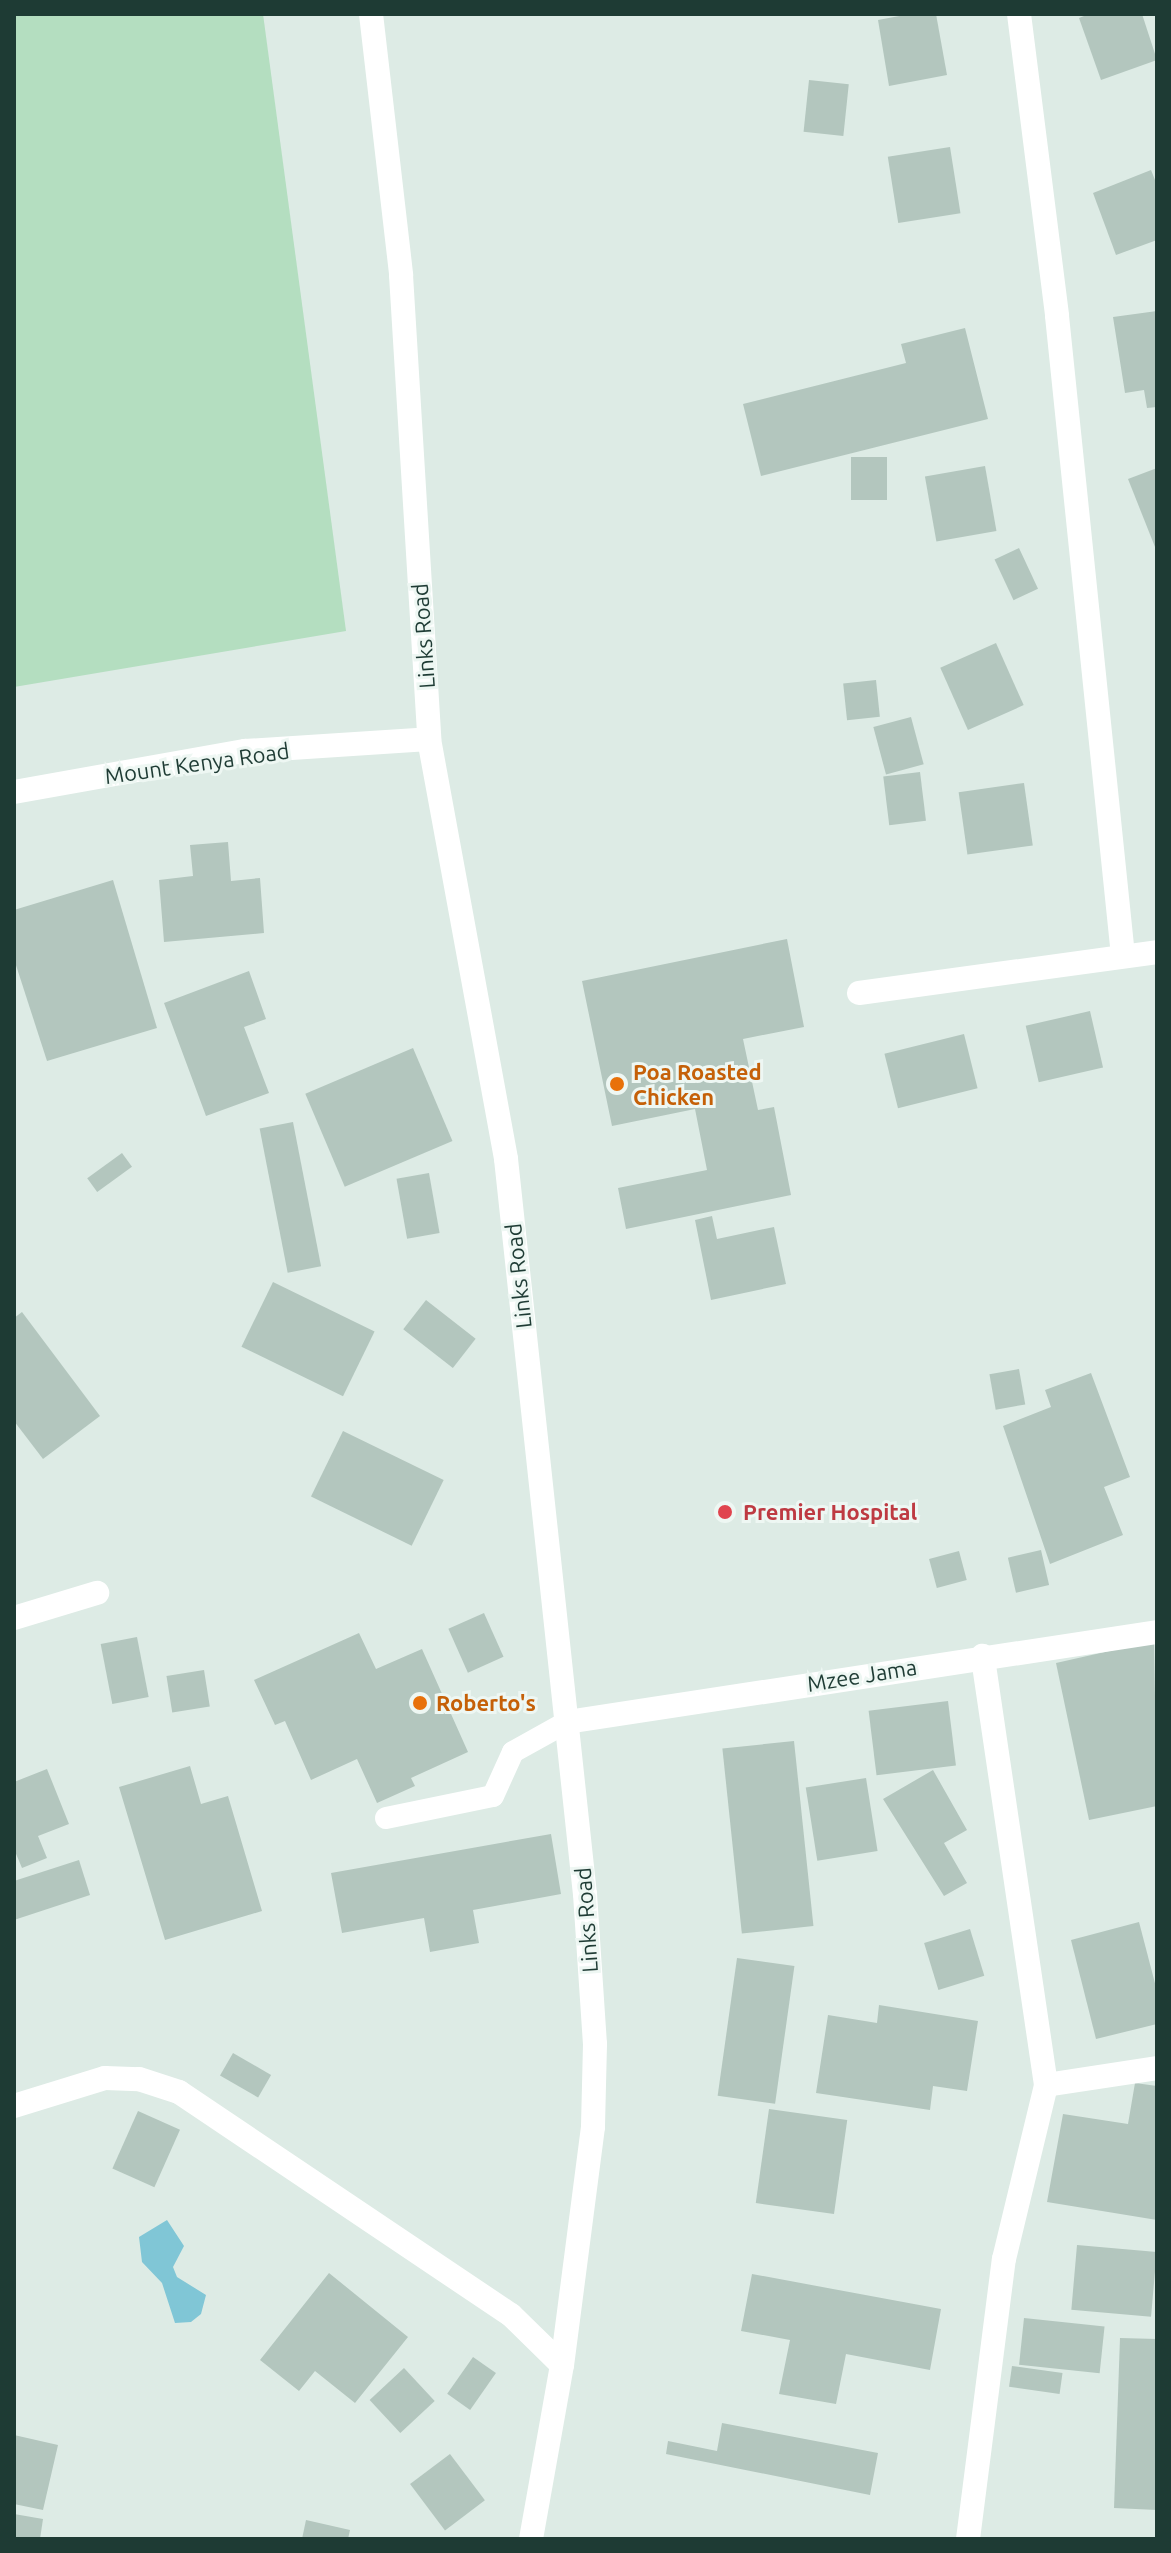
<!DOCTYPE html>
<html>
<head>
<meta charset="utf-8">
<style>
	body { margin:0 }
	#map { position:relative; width:1171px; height:2553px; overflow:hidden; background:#ddebe5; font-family:Ubuntu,sans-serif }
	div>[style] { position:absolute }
	.green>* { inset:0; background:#b4dec0 }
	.water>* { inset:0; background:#80c6d6 }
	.building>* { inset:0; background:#b3c6be; transform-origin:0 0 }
	.lane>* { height:22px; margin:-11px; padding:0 11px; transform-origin:11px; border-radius:11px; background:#fff }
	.street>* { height:24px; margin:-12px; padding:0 12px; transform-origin:12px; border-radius:12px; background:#fff }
	.secondary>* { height:24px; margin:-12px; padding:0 12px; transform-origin:12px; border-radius:12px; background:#fff }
	.dots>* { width:22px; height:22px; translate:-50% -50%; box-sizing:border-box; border:4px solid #eef7f3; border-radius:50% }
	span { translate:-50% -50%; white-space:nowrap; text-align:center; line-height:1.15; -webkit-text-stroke:6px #eef7f3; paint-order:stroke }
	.street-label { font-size:22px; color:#1e3b34 }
	.food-label { font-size:22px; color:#c56008; font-weight:700 }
	.left { translate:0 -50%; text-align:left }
	.health-label { font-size:22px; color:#be3a42; font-weight:700 }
	.frame { position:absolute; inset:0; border:16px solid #1e3b34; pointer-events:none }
</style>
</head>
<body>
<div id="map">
	<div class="green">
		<div style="clip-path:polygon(14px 14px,263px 14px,346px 631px,14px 687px)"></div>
	</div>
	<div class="water">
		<div style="clip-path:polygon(167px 2220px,184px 2246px,173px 2267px,177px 2277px,206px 2295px,201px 2314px,191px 2322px,175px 2323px,162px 2283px,142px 2262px,139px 2237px)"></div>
	</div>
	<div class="building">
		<div style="clip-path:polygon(910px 14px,936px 14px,947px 75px,889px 86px,878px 20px)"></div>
		<div style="clip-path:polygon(1089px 14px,1142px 14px,1157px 60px,1101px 80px,1079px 18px)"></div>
		<div style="left:809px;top:80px;width:40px;height:52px;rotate:6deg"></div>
		<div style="left:950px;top:147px;width:67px;height:63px;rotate:81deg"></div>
		<div style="clip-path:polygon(1151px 170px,1157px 185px,1157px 240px,1116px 255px,1093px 193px)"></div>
		<div style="clip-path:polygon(1157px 311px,1157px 407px,1147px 408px,1144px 390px,1125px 393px,1113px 317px)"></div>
		<div style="clip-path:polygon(965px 328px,988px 419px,761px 476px,743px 404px,906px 363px,901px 344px)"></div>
		<div style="left:887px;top:457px;width:43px;height:36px;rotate:90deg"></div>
		<div style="left:985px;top:466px;width:66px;height:61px;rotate:80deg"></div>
		<div style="clip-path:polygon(1157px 468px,1157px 552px,1128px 479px)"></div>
		<div style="left:1019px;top:548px;width:45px;height:27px;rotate:65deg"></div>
		<div style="left:996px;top:643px;width:68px;height:61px;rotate:66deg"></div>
		<div style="left:876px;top:680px;width:37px;height:33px;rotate:84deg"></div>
		<div style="left:911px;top:717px;width:49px;height:39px;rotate:75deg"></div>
		<div style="left:920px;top:772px;width:49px;height:37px;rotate:83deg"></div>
		<div style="left:1024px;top:783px;width:63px;height:66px;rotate:82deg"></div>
		<div style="clip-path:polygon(228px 842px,231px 881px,260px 878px,264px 933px,164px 942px,159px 880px,193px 876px,190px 845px)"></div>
		<div style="clip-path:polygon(113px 880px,157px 1028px,47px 1061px,14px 959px,14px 910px)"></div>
		<div style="clip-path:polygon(787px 939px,804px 1027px,743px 1039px,758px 1110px,774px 1107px,791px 1195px,626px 1229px,618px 1188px,707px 1170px,695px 1109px,612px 1126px,582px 981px)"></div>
		<div style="clip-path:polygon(249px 971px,266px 1019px,244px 1027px,269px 1093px,206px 1116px,164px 1003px)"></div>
		<div style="left:1090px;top:1011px;width:58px;height:66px;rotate:77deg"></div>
		<div style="left:964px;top:1034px;width:56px;height:82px;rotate:76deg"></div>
		<div style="left:413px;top:1048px;width:101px;height:117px;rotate:67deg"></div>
		<div style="left:293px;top:1122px;width:147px;height:34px;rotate:79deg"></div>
		<div style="left:122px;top:1153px;width:17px;height:43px;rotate:54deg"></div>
		<div style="left:429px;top:1173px;width:61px;height:33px;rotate:80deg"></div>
		<div style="clip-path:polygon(712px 1216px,717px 1239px,774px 1227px,786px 1284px,711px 1300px,695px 1220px)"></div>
		<div style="left:273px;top:1282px;width:113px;height:72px;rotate:26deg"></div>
		<div style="left:426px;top:1300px;width:63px;height:37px;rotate:38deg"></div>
		<div style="clip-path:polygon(22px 1312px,100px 1416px,43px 1459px,14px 1421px,14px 1318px)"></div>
		<div style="left:1019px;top:1369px;width:36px;height:30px;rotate:80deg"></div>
		<div style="clip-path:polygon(1091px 1373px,1130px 1477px,1104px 1487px,1123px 1535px,1050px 1564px,1003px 1426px,1051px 1407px,1045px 1390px)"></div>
		<div style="left:343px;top:1431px;width:112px;height:73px;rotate:26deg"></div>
		<div style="left:1041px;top:1550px;width:36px;height:34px;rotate:77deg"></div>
		<div style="left:959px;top:1551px;width:30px;height:31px;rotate:75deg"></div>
		<div style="left:484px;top:1613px;width:48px;height:39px;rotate:66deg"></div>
		<div style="clip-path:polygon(359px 1633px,376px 1669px,422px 1649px,468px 1752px,411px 1778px,415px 1786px,377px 1803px,357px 1759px,311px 1780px,285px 1721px,275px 1725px,254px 1680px)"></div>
		<div style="left:137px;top:1637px;width:61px;height:37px;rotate:79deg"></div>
		<div style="clip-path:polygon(1154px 1641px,1157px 1806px,1089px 1820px,1056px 1663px)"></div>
		<div style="left:204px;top:1670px;width:37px;height:38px;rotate:81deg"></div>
		<div style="left:948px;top:1701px;width:65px;height:80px;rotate:83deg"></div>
		<div style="left:794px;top:1741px;width:186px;height:72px;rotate:84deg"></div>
		<div style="clip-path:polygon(190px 1766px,201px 1804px,228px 1796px,262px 1911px,165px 1940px,119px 1787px)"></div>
		<div style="clip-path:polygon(47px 1769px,69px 1824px,38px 1836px,47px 1858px,22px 1868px,14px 1849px,14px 1782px)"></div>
		<div style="clip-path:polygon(933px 1770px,967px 1830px,944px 1843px,967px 1883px,944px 1896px,883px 1799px)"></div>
		<div style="left:866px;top:1778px;width:74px;height:61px;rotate:81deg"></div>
		<div style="clip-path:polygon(551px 1834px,561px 1894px,473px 1910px,479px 1943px,430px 1952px,424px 1918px,342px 1933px,331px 1873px)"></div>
		<div style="clip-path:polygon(79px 1860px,90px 1895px,14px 1920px,14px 1881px)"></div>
		<div style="clip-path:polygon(1139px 1922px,1157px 1991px,1157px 2024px,1096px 2039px,1071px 1940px)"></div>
		<div style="left:970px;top:1929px;width:49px;height:48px;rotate:73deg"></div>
		<div style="left:737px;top:1958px;width:58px;height:139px;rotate:8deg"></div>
		<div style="clip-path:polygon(879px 2005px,978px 2021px,967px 2091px,933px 2086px,930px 2110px,816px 2093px,828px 2015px,877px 2023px)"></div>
		<div style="left:233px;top:2053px;width:44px;height:26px;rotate:30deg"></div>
		<div style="clip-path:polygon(1135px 2083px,1157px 2086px,1157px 2220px,1047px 2202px,1063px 2114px,1128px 2124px)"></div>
		<div style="left:769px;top:2109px;width:79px;height:95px;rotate:8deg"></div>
		<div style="left:138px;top:2111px;width:46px;height:63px;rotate:24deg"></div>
		<div style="left:1077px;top:2245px;width:80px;height:65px;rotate:5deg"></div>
		<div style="clip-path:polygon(329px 2273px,408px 2337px,355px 2403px,315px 2371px,299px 2391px,260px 2360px)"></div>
		<div style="clip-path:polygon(752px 2274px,941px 2309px,930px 2370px,846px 2354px,836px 2404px,779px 2394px,790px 2340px,741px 2331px)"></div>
		<div style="left:1024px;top:2318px;width:81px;height:47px;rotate:6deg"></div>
		<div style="clip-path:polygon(1120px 2338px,1157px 2339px,1157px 2510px,1114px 2508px)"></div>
		<div style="left:473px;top:2357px;width:28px;height:45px;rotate:35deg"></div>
		<div style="left:1012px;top:2366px;width:51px;height:21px;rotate:8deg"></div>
		<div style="left:404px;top:2368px;width:45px;height:47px;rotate:47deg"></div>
		<div style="clip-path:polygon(722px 2423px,878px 2453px,870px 2495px,666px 2454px,668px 2441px,717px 2451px)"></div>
		<div style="clip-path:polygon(14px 2435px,58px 2445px,43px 2510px,14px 2504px)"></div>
		<div style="left:450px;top:2454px;width:58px;height:50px;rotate:53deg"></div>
		<div style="clip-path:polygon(14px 2514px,43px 2519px,40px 2539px,14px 2539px)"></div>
		<div style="clip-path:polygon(306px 2520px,350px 2530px,348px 2539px,302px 2539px)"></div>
	</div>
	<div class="lane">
		<div style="left:386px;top:1818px;width:109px;rotate:-11.6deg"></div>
		<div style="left:493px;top:1796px;width:48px;rotate:-65.6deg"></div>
		<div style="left:513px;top:1752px;width:62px;rotate:-29.1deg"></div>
	</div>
	<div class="street">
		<div style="left:1019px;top:14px;width:304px;rotate:82.8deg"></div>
		<div style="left:1057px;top:316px;width:643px;rotate:84.11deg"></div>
		<div style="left:859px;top:993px;width:301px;rotate:-7.8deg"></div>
		<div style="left:14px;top:1618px;width:87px;rotate:-16.8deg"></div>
		<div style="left:567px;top:1722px;width:597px;rotate:-8.67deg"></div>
		<div style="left:1046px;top:2085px;width:112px;rotate:-8.7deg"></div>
		<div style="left:14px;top:2106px;width:95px;rotate:-17.1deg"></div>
		<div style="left:105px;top:2078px;width:34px;rotate:2deg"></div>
		<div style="left:139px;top:2079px;width:42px;rotate:18deg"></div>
		<div style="left:179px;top:2092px;width:400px;rotate:33.9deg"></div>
		<div style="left:511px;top:2315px;width:71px;rotate:44.4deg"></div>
		<div style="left:968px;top:2539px;width:282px;rotate:-82.7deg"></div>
		<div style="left:1004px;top:2259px;width:179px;rotate:-76.4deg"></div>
		<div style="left:1046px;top:2085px;width:434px;rotate:-98.4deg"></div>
	</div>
	<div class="secondary">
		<div style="left:371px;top:14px;width:263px;rotate:83.4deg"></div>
		<div style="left:401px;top:275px;width:465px;rotate:86.5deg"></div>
		<div style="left:429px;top:739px;width:427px;rotate:79.6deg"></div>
		<div style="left:506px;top:1159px;width:739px;rotate:83.87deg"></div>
		<div style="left:585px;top:1894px;width:150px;rotate:86.2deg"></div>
		<div style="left:595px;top:2044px;width:83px;rotate:91.4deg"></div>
		<div style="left:593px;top:2127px;width:240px;rotate:97.4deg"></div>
		<div style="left:562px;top:2365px;width:177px;rotate:100.1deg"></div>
		<div style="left:14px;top:792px;width:235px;rotate:-10.1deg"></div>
		<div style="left:245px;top:751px;width:184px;rotate:-3.7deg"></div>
	</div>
	<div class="dots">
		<div style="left:617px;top:1084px;background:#e8710a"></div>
		<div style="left:725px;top:1512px;background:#e0444e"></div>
		<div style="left:420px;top:1703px;background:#e8710a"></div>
	</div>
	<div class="street-label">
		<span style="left:423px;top:636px;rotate:-94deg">Links Road</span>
		<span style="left:197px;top:763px;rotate:-8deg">Mount Kenya Road</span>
		<span style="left:518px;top:1276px;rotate:-96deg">Links Road</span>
		<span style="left:862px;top:1675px;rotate:-9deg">Mzee Jama</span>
		<span style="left:586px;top:1920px;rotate:-94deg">Links Road</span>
	</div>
	<div class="food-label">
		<span class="left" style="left:633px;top:1084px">Poa Roasted<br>Chicken</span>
		<span class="left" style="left:436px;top:1703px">Roberto's</span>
	</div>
	<div class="health-label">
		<span class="left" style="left:743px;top:1512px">Premier Hospital</span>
	</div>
	<div class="frame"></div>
</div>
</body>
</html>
